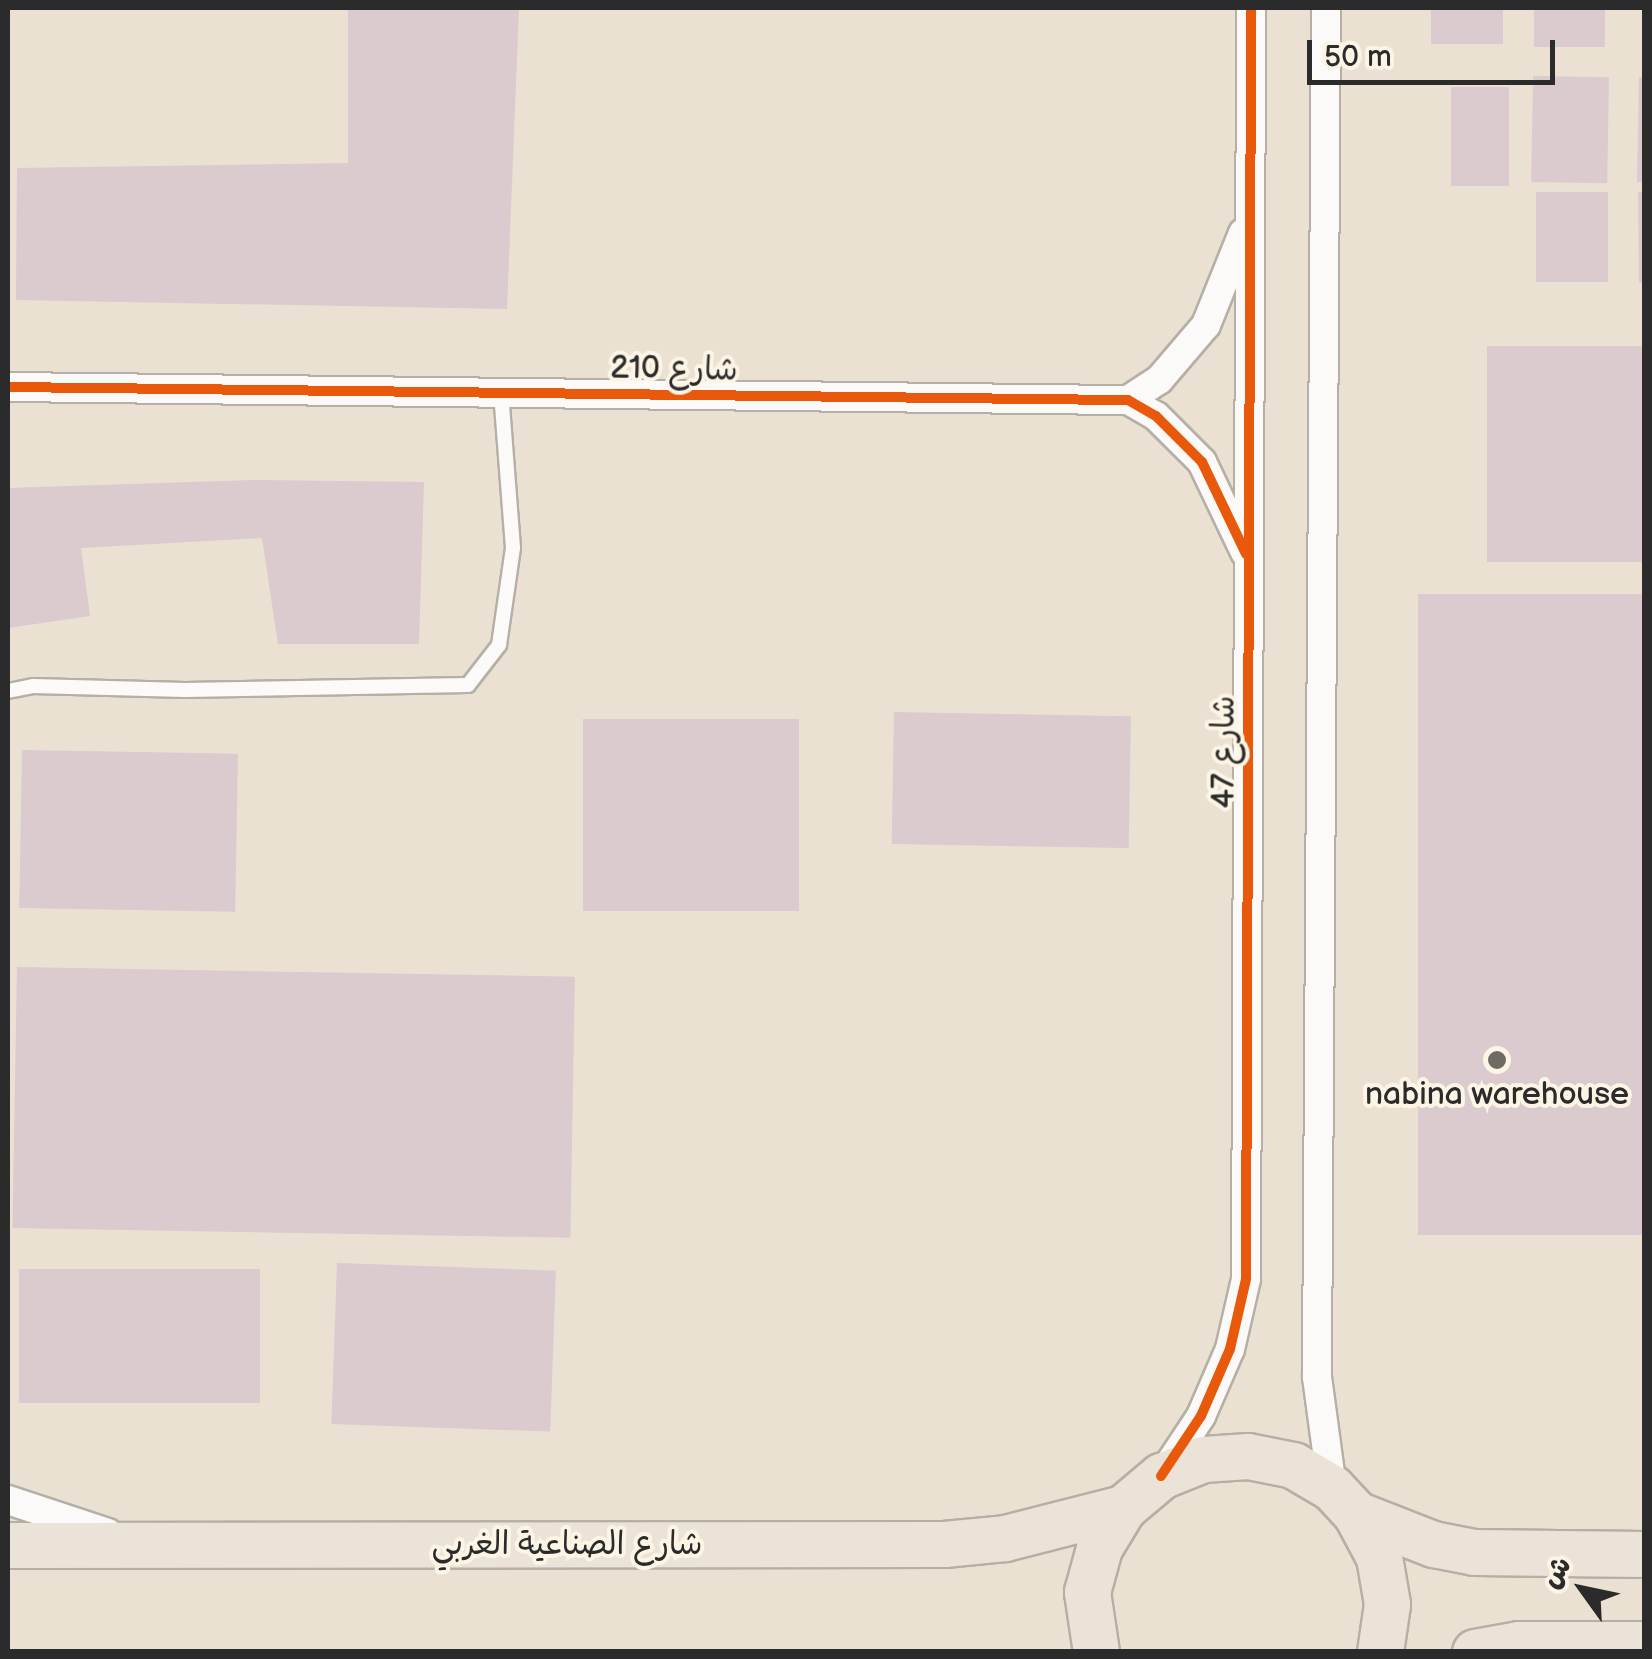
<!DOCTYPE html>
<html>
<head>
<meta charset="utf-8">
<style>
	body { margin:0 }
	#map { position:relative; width:1652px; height:1659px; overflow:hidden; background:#eae1d2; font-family:"Balsamiq Sans","Playpen Sans Arabic",sans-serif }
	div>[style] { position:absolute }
	.building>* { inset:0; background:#dbcace; transform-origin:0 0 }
	.roads { filter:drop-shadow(2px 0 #b5afa5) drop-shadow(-2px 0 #b5afa5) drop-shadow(0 2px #b5afa5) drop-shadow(0 -2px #b5afa5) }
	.service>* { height:14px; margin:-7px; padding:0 7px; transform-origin:7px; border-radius:7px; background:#fcfaf8 }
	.minor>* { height:28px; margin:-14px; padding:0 14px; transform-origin:14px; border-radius:14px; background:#fcfaf8 }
	.primary>* { height:45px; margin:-22.5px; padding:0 22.5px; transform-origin:22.5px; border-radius:22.5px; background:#ece3d8 }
	.cycleway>* { height:10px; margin:-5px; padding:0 5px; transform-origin:5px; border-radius:5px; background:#e8590c }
	.dots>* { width:28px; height:28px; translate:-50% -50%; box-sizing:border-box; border:5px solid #fcf5e5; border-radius:50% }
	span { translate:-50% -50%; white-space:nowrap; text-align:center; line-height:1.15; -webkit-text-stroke:8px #fcf5e5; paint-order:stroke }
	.street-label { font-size:32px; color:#2b2b2b }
	.poi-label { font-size:32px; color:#2b2b2b }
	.frame { position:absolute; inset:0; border:10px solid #2b2b2b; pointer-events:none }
	.north { position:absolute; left:1532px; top:1539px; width:100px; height:100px; -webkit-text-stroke:8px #fcf5e5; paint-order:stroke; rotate:303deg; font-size:28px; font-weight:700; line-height:40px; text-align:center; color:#2b2b2b }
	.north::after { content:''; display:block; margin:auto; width:35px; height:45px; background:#2b2b2b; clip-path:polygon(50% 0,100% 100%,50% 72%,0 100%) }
	.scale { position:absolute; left:1307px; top:40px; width:248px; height:45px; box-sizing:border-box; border:5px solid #2b2b2b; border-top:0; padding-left:12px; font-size:30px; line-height:35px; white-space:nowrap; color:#2b2b2b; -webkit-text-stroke:8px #fcf5e5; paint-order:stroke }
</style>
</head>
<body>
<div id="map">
	<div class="building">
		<div style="clip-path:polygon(348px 8px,519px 8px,507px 309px,16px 300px,17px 168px,348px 163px)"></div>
		<div style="left:1431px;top:8px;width:72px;height:36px"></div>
		<div style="left:1534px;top:8px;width:71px;height:39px"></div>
		<div style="left:1533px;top:76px;width:76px;height:106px;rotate:1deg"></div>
		<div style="clip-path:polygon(1639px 77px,1644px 77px,1644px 182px,1637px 182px)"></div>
		<div style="left:1451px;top:87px;width:58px;height:99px"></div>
		<div style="left:1536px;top:192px;width:72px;height:90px"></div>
		<div style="clip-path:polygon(1638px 192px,1644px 192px,1644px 283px,1639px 283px)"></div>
		<div style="left:1487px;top:346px;width:157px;height:216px"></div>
		<div style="clip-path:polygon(253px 480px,424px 482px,419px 644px,278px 644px,262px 538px,81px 548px,90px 616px,8px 628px,8px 488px)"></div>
		<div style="left:1644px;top:594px;width:641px;height:226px;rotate:90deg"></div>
		<div style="left:894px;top:712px;width:237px;height:132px;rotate:1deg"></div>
		<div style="left:583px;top:719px;width:216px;height:192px"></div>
		<div style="left:22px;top:750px;width:216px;height:158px;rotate:1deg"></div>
		<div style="left:17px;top:967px;width:558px;height:261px;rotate:1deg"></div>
		<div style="left:337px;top:1263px;width:219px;height:161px;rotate:2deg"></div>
		<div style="left:260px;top:1269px;width:134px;height:241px;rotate:90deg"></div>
	</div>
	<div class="roads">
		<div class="service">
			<div style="left:8px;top:691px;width:25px;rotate:-11deg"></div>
			<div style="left:33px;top:686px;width:152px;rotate:1.5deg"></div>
			<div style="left:185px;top:690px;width:283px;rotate:-1deg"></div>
			<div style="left:468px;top:685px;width:51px;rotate:-52.2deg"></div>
			<div style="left:499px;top:645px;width:98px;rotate:-81.8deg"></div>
			<div style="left:513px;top:548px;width:155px;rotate:-94.4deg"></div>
		</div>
		<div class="minor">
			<div style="left:1326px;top:8px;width:1369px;rotate:90.38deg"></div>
			<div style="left:1317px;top:1377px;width:112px;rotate:82.3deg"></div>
			<div style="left:8px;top:387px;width:1120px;rotate:0.67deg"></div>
			<div style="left:1128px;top:400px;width:32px;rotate:30deg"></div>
			<div style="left:1156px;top:416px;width:65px;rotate:45deg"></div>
			<div style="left:1202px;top:462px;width:100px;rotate:64.5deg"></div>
			<div style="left:1128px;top:400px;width:37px;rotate:-33deg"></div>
			<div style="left:1159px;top:380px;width:72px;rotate:-49.5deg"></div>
			<div style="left:1206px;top:325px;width:99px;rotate:-68.1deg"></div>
			<div style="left:1164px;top:1472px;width:67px;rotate:-56.5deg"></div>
			<div style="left:1201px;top:1416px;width:73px;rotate:-66.6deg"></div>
			<div style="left:1230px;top:1349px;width:72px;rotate:-77.1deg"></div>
			<div style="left:1246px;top:1279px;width:1271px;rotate:-89.77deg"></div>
			<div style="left:8px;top:1500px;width:105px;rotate:18.3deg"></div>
		</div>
		<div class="primary">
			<div style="left:1356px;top:1514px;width:83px;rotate:21.3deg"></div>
			<div style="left:1433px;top:1544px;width:42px;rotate:11deg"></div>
			<div style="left:1474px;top:1552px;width:170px;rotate:0.7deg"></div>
			<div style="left:8px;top:1545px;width:936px;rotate:-0.06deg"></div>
			<div style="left:944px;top:1544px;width:61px;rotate:-5.6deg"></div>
			<div style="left:1005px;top:1538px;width:122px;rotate:-14.3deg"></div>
			<div style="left:1096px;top:1652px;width:61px;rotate:-98.5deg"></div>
			<div style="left:1087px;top:1592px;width:46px;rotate:-74.7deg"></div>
			<div style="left:1099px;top:1548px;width:47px;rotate:-59deg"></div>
			<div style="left:1123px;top:1508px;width:50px;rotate:-40.1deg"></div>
			<div style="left:1161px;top:1476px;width:45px;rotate:-22deg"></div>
			<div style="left:1203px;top:1459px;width:45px;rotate:-3.8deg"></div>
			<div style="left:1248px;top:1456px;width:46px;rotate:11.3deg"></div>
			<div style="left:1293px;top:1465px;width:45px;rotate:30.5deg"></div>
			<div style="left:1332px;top:1488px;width:35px;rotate:47deg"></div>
			<div style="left:1356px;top:1514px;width:49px;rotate:61.9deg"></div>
			<div style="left:1379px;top:1557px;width:48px;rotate:80.3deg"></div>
			<div style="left:1387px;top:1604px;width:49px;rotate:98.3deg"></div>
			<div style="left:1475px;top:1652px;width:45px;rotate:-10.3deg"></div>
			<div style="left:1519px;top:1644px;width:125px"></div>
		</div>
	</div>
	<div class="cycleway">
		<div style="left:8px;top:387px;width:1120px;rotate:0.67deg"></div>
		<div style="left:1128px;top:400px;width:32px;rotate:30deg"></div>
		<div style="left:1156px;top:416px;width:65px;rotate:45deg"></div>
		<div style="left:1202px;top:462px;width:102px;rotate:64.4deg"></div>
		<div style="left:1161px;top:1476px;width:72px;rotate:-56.3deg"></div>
		<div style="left:1201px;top:1416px;width:73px;rotate:-66.6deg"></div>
		<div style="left:1230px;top:1349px;width:72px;rotate:-77.1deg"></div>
		<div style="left:1246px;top:1279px;width:1271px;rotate:-89.77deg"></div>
	</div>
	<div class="dots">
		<div style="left:1497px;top:1060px;background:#6e6b65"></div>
	</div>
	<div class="street-label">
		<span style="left:674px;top:370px;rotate:1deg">شارع 210</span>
		<span style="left:1225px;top:752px;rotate:-90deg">شارع 47</span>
		<span style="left:567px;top:1545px">شارع الصناعية الغربي</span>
	</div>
	<div class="poi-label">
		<span style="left:1497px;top:1095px">nabina warehouse</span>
	</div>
	<div class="frame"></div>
	<div class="north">ش</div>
	<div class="scale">50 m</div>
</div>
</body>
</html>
